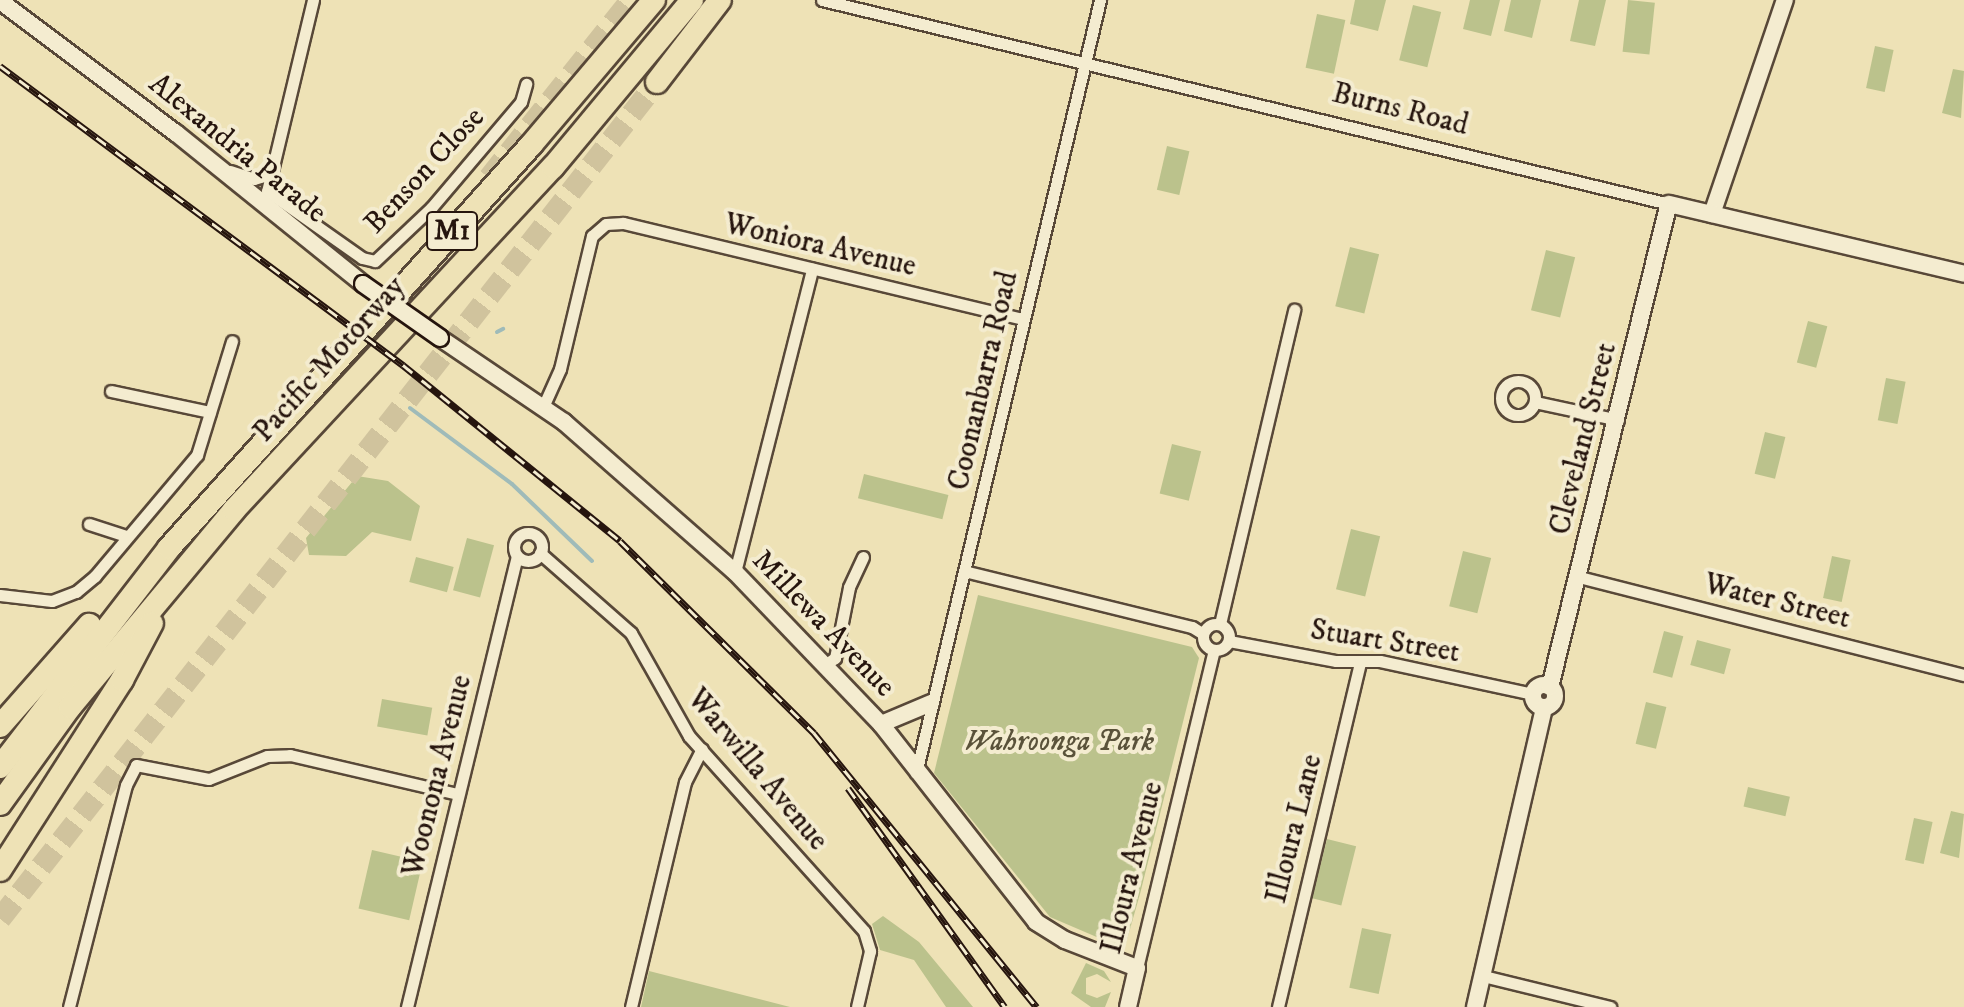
<!DOCTYPE html>
<html>
<head>
<meta charset="utf-8">
<style>
	body { margin:0 }
	#map { position:relative; width:1964px; height:1007px; overflow:hidden; background:#eee2b6; font-family:"IM FELL DW Pica",serif }
	div>[style] { position:absolute }
	.green>* { inset:0; background:#bbc28c; transform-origin:0 0 }
	.stream>* { height:4px; margin:-2px; padding:0 2px; transform-origin:2px; border-radius:2px; background:#9fbbb9 }
	.highway-tunnel>* { height:22px; margin-top:-11px; transform-origin:0; background:repeating-linear-gradient(90deg,#d0c39d 0 22px,transparent 0 33px) }
	.roads { filter:drop-shadow(2px 0 #584838) drop-shadow(-2px 0 #584838) drop-shadow(0 2px #584838) drop-shadow(0 -2px #584838) }
	.street>* { height:11px; margin:-5.5px; padding:0 5.5px; transform-origin:5.5px; border-radius:5.5px; background:#f4ecd0 }
	.street>.ring { margin:-5.5px; padding:0; box-sizing:content-box; background:none; border:11px solid #f4ecd0; border-radius:50% }
	.secondary>* { height:16px; margin:-8px; padding:0 8px; transform-origin:8px; border-radius:8px; background:#f4ecd0 }
	.secondary>.ring { margin:-8px; padding:0; box-sizing:content-box; background:none; border:16px solid #f4ecd0; border-radius:50% }
	.highway>* { height:22px; margin:-11px; padding:0 11px; transform-origin:11px; border-radius:11px; background:#eee2b6 }
	.rail>* { height:7px; margin-top:-3.5px; transform-origin:0; background:repeating-linear-gradient(90deg,#f4ecd0 0 12px,#26150e 0 24px); box-sizing:border-box; border-block:2px solid #26150e }
	.bridges { filter:drop-shadow(2px 0 #26150e) drop-shadow(-2px 0 #26150e) drop-shadow(0 2px #26150e) drop-shadow(0 -2px #26150e) }
	.secondary-bridge>* { height:16px; margin:-8px; padding:0 8px; transform-origin:8px; border-radius:8px; background:#f4ecd0 }
	span { translate:-50% -50%; white-space:nowrap; text-align:center; line-height:1.15; -webkit-text-stroke:8px #f4ecd0; paint-order:stroke }
	.shield-label span { padding:2px 6px; background:#f4ecd0; border:2px solid; border-radius:6px; -webkit-text-stroke-width:0 }
	.shield-label { font-size:28px; color:#26150e; font-weight:700 }
	.street-label { font-size:30px; color:#26150e }
	.park-label { font-size:30px; color:#5a523a; font-style:italic }
</style>
</head>
<body>
<div id="map">
	<div class="green">
		<div style="clip-path:polygon(1355px 0,1386px 0,1378px 31px,1350px 24px)"></div>
		<div style="clip-path:polygon(1470px 0,1500px 0,1491px 36px,1463px 29px)"></div>
		<div style="clip-path:polygon(1511px 0,1541px 0,1532px 38px,1504px 31px)"></div>
		<div style="clip-path:polygon(1579px 0,1606px 0,1595px 46px,1570px 41px)"></div>
		<div style="left:1628px;top:0;width:27px;height:52px;rotate:6deg"></div>
		<div style="left:1413px;top:5px;width:29px;height:57px;rotate:14deg"></div>
		<div style="left:1317px;top:14px;width:29px;height:55px;rotate:12deg"></div>
		<div style="left:1875px;top:46px;width:19px;height:43px;rotate:12deg"></div>
		<div style="clip-path:polygon(1953px 69px,1964px 71px,1961px 118px,1942px 113px)"></div>
		<div style="left:1167px;top:146px;width:23px;height:45px;rotate:13deg"></div>
		<div style="left:1350px;top:247px;width:30px;height:61px;rotate:14deg"></div>
		<div style="left:1546px;top:250px;width:30px;height:62px;rotate:14deg"></div>
		<div style="left:1808px;top:321px;width:20px;height:43px;rotate:15deg"></div>
		<div style="left:1886px;top:378px;width:20px;height:43px;rotate:11deg"></div>
		<div style="left:1765px;top:432px;width:21px;height:43px;rotate:14deg"></div>
		<div style="left:1172px;top:444px;width:30px;height:51px;rotate:14deg"></div>
		<div style="left:864px;top:474px;width:87px;height:25px;rotate:14deg"></div>
		<div style="clip-path:polygon(357px 476px,388px 481px,420px 506px,411px 541px,372px 532px,346px 556px,309px 555px,306px 538px)"></div>
		<div style="left:1351px;top:529px;width:30px;height:62px;rotate:14deg"></div>
		<div style="left:467px;top:538px;width:28px;height:54px;rotate:15deg"></div>
		<div style="left:1463px;top:551px;width:29px;height:57px;rotate:14deg"></div>
		<div style="left:1832px;top:556px;width:19px;height:43px;rotate:12deg"></div>
		<div style="left:416px;top:557px;width:39px;height:26px;rotate:15deg"></div>
		<div style="clip-path:polygon(978px 595px,1192px 647px,1199px 658px,1140px 894px,1126px 943px,1120px 947px,1050px 917px,934px 773px)"></div>
		<div style="left:1664px;top:631px;width:20px;height:43px;rotate:15deg"></div>
		<div style="left:1697px;top:640px;width:35px;height:26px;rotate:15deg"></div>
		<div style="left:382px;top:699px;width:51px;height:28px;rotate:10deg"></div>
		<div style="left:1646px;top:702px;width:21px;height:43px;rotate:14deg"></div>
		<div style="left:1748px;top:787px;width:43px;height:20px;rotate:13deg"></div>
		<div style="clip-path:polygon(1951px 811px,1964px 814px,1959px 858px,1940px 853px)"></div>
		<div style="left:1914px;top:818px;width:19px;height:43px;rotate:12deg"></div>
		<div style="left:1327px;top:839px;width:30px;height:61px;rotate:14deg"></div>
		<div style="left:372px;top:850px;width:52px;height:60px;rotate:13deg"></div>
		<div style="clip-path:polygon(883px 916px,919px 942px,973px 1007px,946px 1007px,914px 960px,880px 950px,872px 924px)"></div>
		<div style="left:1362px;top:928px;width:30px;height:61px;rotate:12deg"></div>
		<div style="clip-path:polygon(1086px 963px,1104px 971px,1111px 982px,1097px 974px,1086px 978px,1086px 994px,1097px 998px,1111px 992px,1105px 1007px,1091px 1007px,1071px 993px)"></div>
		<div style="clip-path:polygon(649px 971px,747px 996px,790px 1007px,641px 1007px)"></div>
	</div>
	<div class="stream">
		<div style="left:497px;top:332px;width:7px;rotate:-27deg"></div>
		<div style="left:410px;top:408px;width:127px;rotate:36.7deg"></div>
		<div style="left:512px;top:484px;width:111px;rotate:43.9deg"></div>
	</div>
	<div class="highway-tunnel">
		<div style="left:489px;top:178px;width:228px;rotate:-51.4deg"></div>
		<div style="left:234px;top:497px;width:86px;rotate:-51.1deg"></div>
		<div style="left:0;top:919px;width:1064px;rotate:-51.87deg"></div>
	</div>
	<div class="roads">
		<div class="street">
			<div style="left:313px;top:0;width:196px;rotate:103.5deg"></div>
			<div style="left:267px;top:191px;width:116px;rotate:35.2deg"></div>
			<div style="left:362px;top:258px;width:13px;rotate:13deg"></div>
			<div style="left:375px;top:261px;width:77px;rotate:-43.4deg"></div>
			<div style="left:431px;top:208px;width:139px;rotate:-49.7deg"></div>
			<div style="left:521px;top:102px;width:19px;rotate:-74deg"></div>
			<div style="left:822px;top:0;width:871px;rotate:13.54deg"></div>
			<div style="left:230px;top:171px;width:25px;rotate:18deg"></div>
			<div style="left:254px;top:179px;width:17px;rotate:-17deg"></div>
			<div class="ring" style="left:1501px;top:381px;width:23px;height:23px"></div>
			<div style="left:111px;top:391px;width:101px;rotate:12deg"></div>
			<div style="left:1535px;top:402px;width:85px;rotate:12.2deg"></div>
			<div style="left:543px;top:407px;width:42px;rotate:-65.9deg"></div>
			<div style="left:560px;top:369px;width:137px;rotate:-76.5deg"></div>
			<div style="left:592px;top:236px;width:18px;rotate:-41deg"></div>
			<div style="left:606px;top:224px;width:17px;rotate:-3deg"></div>
			<div style="left:623px;top:223px;width:411px;rotate:13.5deg"></div>
			<div style="left:89px;top:524px;width:40px;rotate:18deg"></div>
			<div class="ring" style="left:514px;top:533px;width:17px;height:17px"></div>
			<div style="left:540px;top:553px;width:121px;rotate:41.3deg"></div>
			<div style="left:631px;top:633px;width:118px;rotate:60.6deg"></div>
			<div style="left:689px;top:736px;width:262px;rotate:48.1deg"></div>
			<div style="left:864px;top:931px;width:21px;rotate:73deg"></div>
			<div style="left:870px;top:951px;width:57px;rotate:103.1deg"></div>
			<div style="left:964px;top:571px;width:235px;rotate:13.8deg"></div>
			<div style="left:1192px;top:627px;width:13px;rotate:32deg"></div>
			<div style="left:735px;top:572px;width:313px;rotate:-75.7deg"></div>
			<div style="left:1579px;top:577px;width:397px;rotate:14.3deg"></div>
			<div style="left:0;top:595px;width:52px;rotate:6.6deg"></div>
			<div style="left:52px;top:601px;width:26px;rotate:-21deg"></div>
			<div style="left:76px;top:592px;width:25px;rotate:-40deg"></div>
			<div style="left:95px;top:576px;width:158px;rotate:-49.9deg"></div>
			<div style="left:197px;top:455px;width:119px;rotate:-72.9deg"></div>
			<div class="ring" style="left:1203px;top:624px;width:15px;height:15px"></div>
			<div style="left:1220px;top:624px;width:323px;rotate:-76.7deg"></div>
			<div style="left:1229px;top:641px;width:109px;rotate:10.6deg"></div>
			<div style="left:1336px;top:661px;width:44px"></div>
			<div style="left:1380px;top:661px;width:157px;rotate:12.2deg"></div>
			<div style="left:826px;top:664px;width:11px;rotate:-34deg"></div>
			<div style="left:835px;top:658px;width:72px;rotate:-78.8deg"></div>
			<div style="left:849px;top:587px;width:33px;rotate:-65deg"></div>
			<div style="left:916px;top:773px;width:795px;rotate:-76.61deg"></div>
			<div style="left:1137px;top:968px;width:327px;rotate:-76.4deg"></div>
			<div style="left:1483px;top:976px;width:131px;rotate:13.7deg"></div>
			<div style="left:69px;top:1007px;width:229px;rotate:-75.6deg"></div>
			<div style="left:126px;top:785px;width:22px;rotate:-63deg"></div>
			<div style="left:136px;top:765px;width:74px;rotate:10.9deg"></div>
			<div style="left:209px;top:779px;width:62px;rotate:-21.6deg"></div>
			<div style="left:267px;top:756px;width:23px;rotate:-2deg"></div>
			<div style="left:290px;top:755px;width:172px;rotate:13.1deg"></div>
			<div style="left:407px;top:1007px;width:464px;rotate:-76.3deg"></div>
			<div style="left:631px;top:1007px;width:231px;rotate:-76.5deg"></div>
			<div style="left:685px;top:782px;width:37px;rotate:-63deg"></div>
			<div style="left:1278px;top:1007px;width:355px;rotate:-76.6deg"></div>
		</div>
		<div class="secondary">
			<div style="left:0;top:1px;width:220px;rotate:36.9deg"></div>
			<div style="left:176px;top:133px;width:240px;rotate:38.9deg"></div>
			<div style="left:1712px;top:214px;width:226px;rotate:-71.2deg"></div>
			<div style="left:440px;top:338px;width:150px;rotate:34.1deg"></div>
			<div style="left:564px;top:422px;width:227px;rotate:41.3deg"></div>
			<div style="left:735px;top:572px;width:211px;rotate:46.2deg"></div>
			<div style="left:881px;top:724px;width:251px;rotate:51.9deg"></div>
			<div style="left:1036px;top:922px;width:34px;rotate:32deg"></div>
			<div style="left:1065px;top:940px;width:77px;rotate:21.3deg"></div>
			<div style="left:1137px;top:968px;width:40px;rotate:103deg"></div>
			<div class="ring" style="left:1533px;top:685px;width:6px;height:6px"></div>
			<div style="left:1550px;top:687px;width:497px;rotate:-76.2deg"></div>
			<div style="left:1669px;top:204px;width:303px;rotate:13.3deg"></div>
			<div style="left:881px;top:724px;width:54px;rotate:-22.8deg"></div>
			<div style="left:1475px;top:1007px;width:307px;rotate:-77deg"></div>
		</div>
		<div class="highway">
			<div style="left:657px;top:82px;width:103px;rotate:-52.5deg"></div>
			<div style="left:0;top:726px;width:135px;rotate:-48.6deg"></div>
			<div style="left:0;top:767px;width:277px;rotate:-52.3deg"></div>
			<div style="left:169px;top:548px;width:542px;rotate:-48.07deg"></div>
			<div style="left:531px;top:145px;width:190px;rotate:-49.7deg"></div>
			<div style="left:0;top:804px;width:120px;rotate:-54.2deg"></div>
			<div style="left:70px;top:707px;width:256px;rotate:-50.2deg"></div>
			<div style="left:234px;top:510px;width:468px;rotate:-47.1deg"></div>
			<div style="left:553px;top:167px;width:217px;rotate:-50.2deg"></div>
			<div style="left:0;top:870px;width:226px;rotate:-57.3deg"></div>
			<div style="left:122px;top:680px;width:64px;rotate:-62.2deg"></div>
		</div>
	</div>
	<div class="rail">
		<div style="left:0;top:66px;width:502px;rotate:36.57deg"></div>
		<div style="left:403px;top:365px;width:279px;rotate:39deg"></div>
		<div style="left:620px;top:541px;width:273px;rotate:44.7deg"></div>
		<div style="left:814px;top:733px;width:353px;rotate:50.9deg"></div>
		<div style="left:848px;top:788px;width:269px;rotate:54.4deg"></div>
	</div>
	<div class="bridges">
		<div class="secondary-bridge">
			<div style="left:363px;top:284px;width:94px;rotate:35deg"></div>
		</div>
	</div>
	<div class="shield-label">
		<span style="left:452px;top:231px">M1</span>
	</div>
	<div class="street-label">
		<span style="left:1400px;top:110px;rotate:14deg">Burns Road</span>
		<span style="left:237px;top:149px;rotate:39deg">Alexandria Parade</span>
		<span style="left:425px;top:171px;rotate:-47deg">Benson Close</span>
		<span style="left:820px;top:246px;rotate:13deg">Woniora Avenue</span>
		<span style="left:330px;top:360px;rotate:-48deg">Pacific Motorway</span>
		<span style="left:984px;top:381px;rotate:-77deg">Coonanbarra Road</span>
		<span style="left:1584px;top:439px;rotate:-76deg">Cleveland Street</span>
		<span style="left:1777px;top:602px;rotate:14deg">Water Street</span>
		<span style="left:823px;top:624px;rotate:46deg">Millewa Avenue</span>
		<span style="left:1385px;top:642px;rotate:9deg">Stuart Street</span>
		<span style="left:757px;top:770px;rotate:50deg">Warwilla Avenue</span>
		<span style="left:438px;top:776px;rotate:-76deg">Woonona Avenue</span>
		<span style="left:1295px;top:829px;rotate:-76deg">Illoura Lane</span>
		<span style="left:1133px;top:868px;rotate:-76deg">Illoura Avenue</span>
	</div>
	<div class="park-label">
		<span style="left:1059px;top:742px">Wahroonga Park</span>
	</div>
</div>
</body>
</html>
